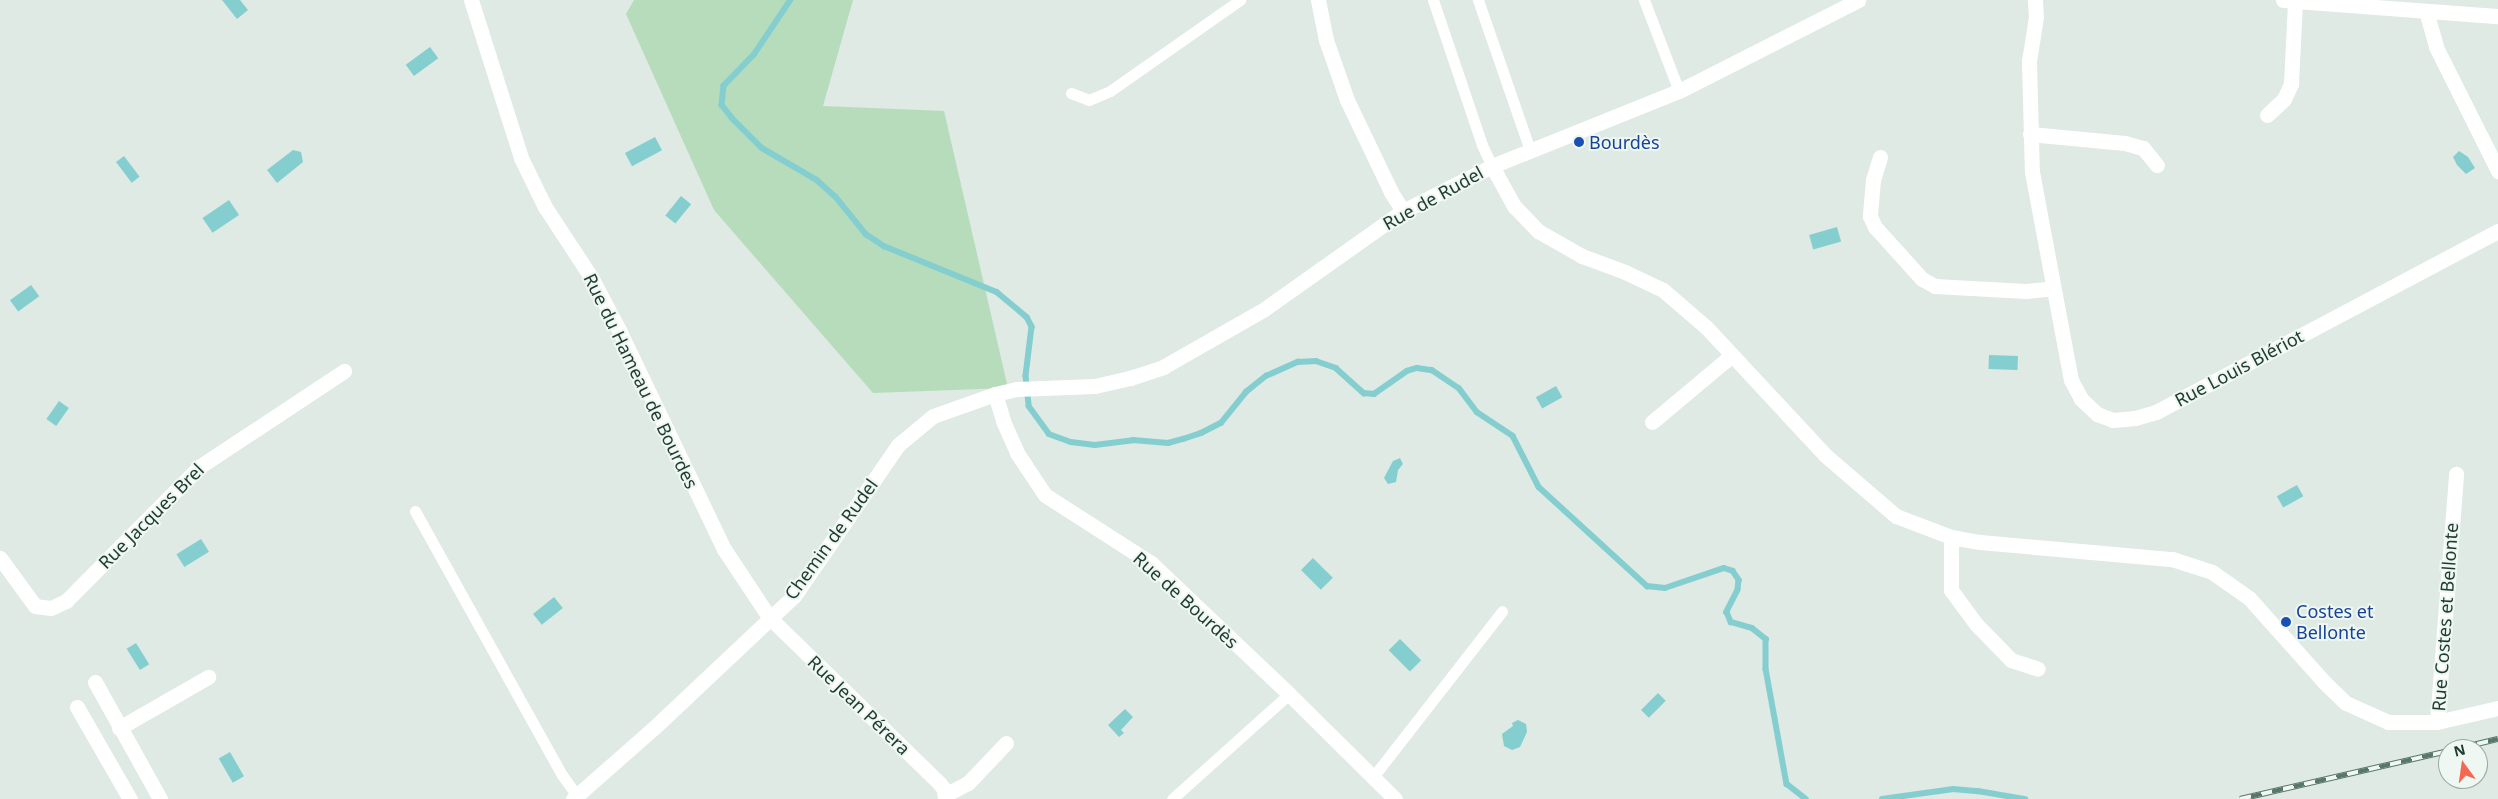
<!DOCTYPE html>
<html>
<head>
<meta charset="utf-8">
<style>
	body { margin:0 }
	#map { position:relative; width:2498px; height:799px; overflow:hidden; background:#deeae3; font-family:"Noto Sans",sans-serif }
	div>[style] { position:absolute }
	.green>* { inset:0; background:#b6dcbc }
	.water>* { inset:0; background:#85ced0; transform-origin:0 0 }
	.stream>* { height:5.5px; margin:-2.75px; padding:0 2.75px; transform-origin:2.75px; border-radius:2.75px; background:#85ced0 }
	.service>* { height:11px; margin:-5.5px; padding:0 5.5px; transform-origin:5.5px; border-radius:5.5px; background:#fff }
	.minor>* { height:15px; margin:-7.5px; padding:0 7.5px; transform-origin:7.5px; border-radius:7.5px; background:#fff }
	.rail>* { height:5.5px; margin-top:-2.75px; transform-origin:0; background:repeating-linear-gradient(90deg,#eef7f2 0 11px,#59766b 0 22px); box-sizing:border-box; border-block:1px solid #59766b }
	.dots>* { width:14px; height:14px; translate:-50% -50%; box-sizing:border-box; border:2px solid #eef7f2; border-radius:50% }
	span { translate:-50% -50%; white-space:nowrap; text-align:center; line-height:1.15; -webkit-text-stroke:4px #eef7f2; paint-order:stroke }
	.transit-label { font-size:18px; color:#164399 }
	.left { translate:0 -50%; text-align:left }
	.street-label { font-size:18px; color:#1f3a30 }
	.north { position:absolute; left:2438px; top:739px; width:50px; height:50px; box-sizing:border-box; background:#eef7f2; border:1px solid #9baba4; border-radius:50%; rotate:346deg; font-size:14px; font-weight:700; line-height:20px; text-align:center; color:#1f3a30 }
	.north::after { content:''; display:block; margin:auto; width:18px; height:22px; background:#f36753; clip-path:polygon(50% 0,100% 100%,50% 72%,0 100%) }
</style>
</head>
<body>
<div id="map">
	<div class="green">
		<div style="clip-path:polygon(634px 0,853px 0,823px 106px,944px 111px,1008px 388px,873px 393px,714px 210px,626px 14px)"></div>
	</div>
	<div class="water">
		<div style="clip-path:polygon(222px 0,240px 0,248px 10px,237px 19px)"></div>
		<div style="left:430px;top:47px;width:14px;height:30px;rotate:54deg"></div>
		<div style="left:655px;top:137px;width:15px;height:34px;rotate:62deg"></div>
		<div style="clip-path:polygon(293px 150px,301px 152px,303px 162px,277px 183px,267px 170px)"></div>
		<div style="clip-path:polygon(2459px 151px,2468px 157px,2475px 168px,2466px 174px,2457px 165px,2453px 157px)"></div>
		<div style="left:124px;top:156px;width:26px;height:10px;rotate:53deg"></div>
		<div style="left:681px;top:196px;width:13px;height:25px;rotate:39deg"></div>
		<div style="left:229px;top:200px;width:18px;height:32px;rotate:56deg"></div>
		<div style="left:1837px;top:227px;width:15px;height:29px;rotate:74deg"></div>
		<div style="left:31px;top:285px;width:14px;height:26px;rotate:54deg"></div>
		<div style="left:1989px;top:355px;width:29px;height:14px;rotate:2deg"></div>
		<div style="left:1556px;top:386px;width:13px;height:23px;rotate:61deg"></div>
		<div style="left:59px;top:401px;width:12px;height:22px;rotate:35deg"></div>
		<div style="clip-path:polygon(1400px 458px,1403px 464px,1398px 470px,1396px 482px,1388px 484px,1384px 478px,1386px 474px,1393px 461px)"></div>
		<div style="left:2297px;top:485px;width:13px;height:23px;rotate:61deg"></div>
		<div style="left:201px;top:539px;width:15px;height:29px;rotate:58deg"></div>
		<div style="left:1313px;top:558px;width:28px;height:17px;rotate:45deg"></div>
		<div style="left:554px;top:597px;width:14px;height:27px;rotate:51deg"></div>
		<div style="left:1400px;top:639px;width:30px;height:16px;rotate:45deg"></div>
		<div style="left:136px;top:643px;width:25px;height:11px;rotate:58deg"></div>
		<div style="left:1658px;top:693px;width:11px;height:24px;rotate:45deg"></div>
		<div style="clip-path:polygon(1125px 709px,1133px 717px,1121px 730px,1124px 733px,1119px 737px,1108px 725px)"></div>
		<div style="clip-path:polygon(1518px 720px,1526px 724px,1527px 732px,1520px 747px,1512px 750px,1504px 746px,1502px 734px,1513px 726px,1512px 723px)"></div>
		<div style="left:230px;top:752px;width:28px;height:13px;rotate:60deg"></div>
	</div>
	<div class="stream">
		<div style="left:791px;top:0;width:66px;rotate:123.9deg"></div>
		<div style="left:754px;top:55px;width:43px;rotate:134.1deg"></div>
		<div style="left:724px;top:86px;width:19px;rotate:96deg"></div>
		<div style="left:722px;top:105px;width:16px;rotate:52deg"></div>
		<div style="left:732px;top:118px;width:42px;rotate:45deg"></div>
		<div style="left:762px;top:148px;width:64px;rotate:30.2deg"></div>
		<div style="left:817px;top:180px;width:25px;rotate:42deg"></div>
		<div style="left:836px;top:197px;width:48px;rotate:51deg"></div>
		<div style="left:866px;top:234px;width:22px;rotate:34deg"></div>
		<div style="left:884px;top:246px;width:122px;rotate:22.2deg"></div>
		<div style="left:997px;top:292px;width:39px;rotate:40deg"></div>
		<div style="left:1027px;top:317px;width:11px;rotate:63deg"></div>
		<div style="left:1032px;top:327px;width:49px;rotate:97deg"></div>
		<div style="left:1026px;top:376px;width:30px;rotate:84deg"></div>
		<div style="left:1029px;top:406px;width:34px;rotate:54deg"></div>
		<div style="left:1049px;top:434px;width:23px;rotate:20deg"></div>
		<div style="left:1071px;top:442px;width:24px;rotate:7deg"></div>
		<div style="left:1095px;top:445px;width:38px;rotate:-7deg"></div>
		<div style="left:1133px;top:440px;width:35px;rotate:5deg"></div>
		<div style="left:1168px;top:443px;width:16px;rotate:-15deg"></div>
		<div style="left:1183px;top:439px;width:19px;rotate:-18deg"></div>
		<div style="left:1201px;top:433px;width:22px;rotate:-27deg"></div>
		<div style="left:1221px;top:423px;width:40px;rotate:-51deg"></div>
		<div style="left:1246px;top:392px;width:26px;rotate:-39deg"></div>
		<div style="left:1266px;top:376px;width:35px;rotate:-24deg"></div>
		<div style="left:1298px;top:362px;width:18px;rotate:-3deg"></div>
		<div style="left:1316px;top:361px;width:21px;rotate:19deg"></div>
		<div style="left:1336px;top:368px;width:38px;rotate:42deg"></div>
		<div style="left:1364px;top:393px;width:10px;rotate:6deg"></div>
		<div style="left:1374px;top:394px;width:40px;rotate:-34.9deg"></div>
		<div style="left:1407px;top:371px;width:10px;rotate:-17deg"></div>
		<div style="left:1417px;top:368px;width:15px;rotate:8deg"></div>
		<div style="left:1432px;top:370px;width:32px;rotate:34deg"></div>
		<div style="left:1459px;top:388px;width:30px;rotate:53deg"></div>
		<div style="left:1477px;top:412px;width:43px;rotate:33.7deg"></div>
		<div style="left:1513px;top:436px;width:57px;rotate:63deg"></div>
		<div style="left:1539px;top:487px;width:147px;rotate:42.5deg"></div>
		<div style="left:1647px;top:586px;width:18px;rotate:6deg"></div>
		<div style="left:1665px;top:588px;width:62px;rotate:-18.7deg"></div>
		<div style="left:1724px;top:568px;width:9px;rotate:18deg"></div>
		<div style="left:1733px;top:571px;width:11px;rotate:56deg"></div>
		<div style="left:1739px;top:580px;width:10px;rotate:96deg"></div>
		<div style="left:1738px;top:590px;width:25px;rotate:117deg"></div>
		<div style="left:1727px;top:612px;width:11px;rotate:68deg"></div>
		<div style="left:1731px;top:622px;width:22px;rotate:16deg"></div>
		<div style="left:1752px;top:628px;width:18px;rotate:38deg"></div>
		<div style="left:1766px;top:639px;width:30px;rotate:90deg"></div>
		<div style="left:1766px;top:669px;width:117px;rotate:79.7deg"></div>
		<div style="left:1787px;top:784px;width:24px;rotate:38deg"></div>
		<div style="left:1882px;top:799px;width:72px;rotate:-8deg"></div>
		<div style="left:1953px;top:789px;width:25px;rotate:5deg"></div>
		<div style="left:1978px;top:791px;width:48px;rotate:9.7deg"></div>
	</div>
	<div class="service">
		<div style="left:1433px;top:0;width:153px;rotate:71.3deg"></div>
		<div style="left:1482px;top:145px;width:23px;rotate:65deg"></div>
		<div style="left:1478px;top:0;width:159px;rotate:70.9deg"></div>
		<div style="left:1644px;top:0;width:97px;rotate:69deg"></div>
		<div style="left:1071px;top:93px;width:19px;rotate:21deg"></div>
		<div style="left:1089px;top:100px;width:23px;rotate:-23deg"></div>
		<div style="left:1110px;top:91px;width:159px;rotate:-35deg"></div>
		<div style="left:415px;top:511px;width:302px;rotate:60.9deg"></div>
		<div style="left:562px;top:775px;width:26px;rotate:54deg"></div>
		<div style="left:1373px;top:777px;width:210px;rotate:-52.1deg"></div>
		<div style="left:1172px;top:799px;width:157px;rotate:-41.9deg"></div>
	</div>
	<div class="minor">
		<div style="left:471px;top:0;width:166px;rotate:72.4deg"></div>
		<div style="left:521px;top:158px;width:55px;rotate:63.9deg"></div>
		<div style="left:545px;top:207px;width:84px;rotate:56.7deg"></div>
		<div style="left:591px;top:277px;width:60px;rotate:62.2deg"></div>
		<div style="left:619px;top:330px;width:243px;rotate:64.4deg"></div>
		<div style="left:724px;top:549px;width:82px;rotate:56.5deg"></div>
		<div style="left:769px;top:617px;width:238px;rotate:44.3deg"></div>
		<div style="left:939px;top:783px;width:8px;rotate:50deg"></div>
		<div style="left:944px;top:789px;width:10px;rotate:84deg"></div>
		<div style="left:1318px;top:0;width:41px;rotate:78.7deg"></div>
		<div style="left:1326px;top:40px;width:64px;rotate:70.7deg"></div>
		<div style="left:1347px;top:100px;width:102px;rotate:64.4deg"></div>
		<div style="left:1391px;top:192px;width:22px;rotate:58deg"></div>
		<div style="left:2035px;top:0;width:17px;rotate:87deg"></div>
		<div style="left:2036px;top:17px;width:45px;rotate:99deg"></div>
		<div style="left:2029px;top:61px;width:111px;rotate:88.5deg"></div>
		<div style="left:2032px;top:172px;width:212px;rotate:79.4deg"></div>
		<div style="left:2071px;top:380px;width:21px;rotate:62deg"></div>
		<div style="left:2081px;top:399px;width:22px;rotate:43deg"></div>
		<div style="left:2097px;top:414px;width:17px;rotate:21deg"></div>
		<div style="left:2113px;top:420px;width:22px;rotate:-5deg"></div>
		<div style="left:2135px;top:418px;width:22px;rotate:-16deg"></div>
		<div style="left:2156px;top:412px;width:387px;rotate:-27.9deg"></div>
		<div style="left:2283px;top:0;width:216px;rotate:4.3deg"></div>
		<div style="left:2426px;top:11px;width:37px;rotate:74deg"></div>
		<div style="left:2436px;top:47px;width:139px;rotate:63.4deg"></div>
		<div style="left:2267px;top:115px;width:23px;rotate:-43deg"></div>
		<div style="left:2284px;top:99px;width:17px;rotate:-65deg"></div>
		<div style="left:2291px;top:84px;width:83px;rotate:-87.2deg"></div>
		<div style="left:2030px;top:134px;width:95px;rotate:5.4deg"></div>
		<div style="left:2125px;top:143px;width:19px;rotate:16deg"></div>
		<div style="left:2143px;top:148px;width:22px;rotate:51deg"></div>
		<div style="left:1880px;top:157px;width:24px;rotate:107deg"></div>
		<div style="left:1873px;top:180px;width:36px;rotate:95deg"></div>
		<div style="left:1870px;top:216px;width:12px;rotate:66deg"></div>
		<div style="left:1875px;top:227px;width:70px;rotate:47.9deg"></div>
		<div style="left:1922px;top:279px;width:15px;rotate:28deg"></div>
		<div style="left:1935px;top:286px;width:91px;rotate:3.1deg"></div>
		<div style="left:2026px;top:291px;width:27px;rotate:-6deg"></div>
		<div style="left:1492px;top:166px;width:46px;rotate:61.2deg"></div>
		<div style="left:1514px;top:206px;width:35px;rotate:46deg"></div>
		<div style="left:1538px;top:231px;width:51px;rotate:29.6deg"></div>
		<div style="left:1582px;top:256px;width:46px;rotate:20.4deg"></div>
		<div style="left:1625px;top:272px;width:42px;rotate:25.3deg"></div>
		<div style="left:1663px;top:290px;width:58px;rotate:40.8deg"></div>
		<div style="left:1707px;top:328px;width:173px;rotate:47.1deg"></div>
		<div style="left:1825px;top:455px;width:94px;rotate:40.7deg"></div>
		<div style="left:1896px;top:516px;width:59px;rotate:20.9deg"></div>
		<div style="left:1951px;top:537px;width:29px;rotate:10deg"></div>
		<div style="left:1980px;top:542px;width:193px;rotate:5.1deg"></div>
		<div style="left:2172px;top:559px;width:42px;rotate:18deg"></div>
		<div style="left:2212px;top:572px;width:45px;rotate:35.1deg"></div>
		<div style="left:2249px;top:598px;width:113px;rotate:48.2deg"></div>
		<div style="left:2324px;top:682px;width:30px;rotate:44deg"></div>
		<div style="left:2346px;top:703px;width:46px;rotate:24.3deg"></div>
		<div style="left:2388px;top:722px;width:49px"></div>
		<div style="left:2437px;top:722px;width:63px;rotate:-12.9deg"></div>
		<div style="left:995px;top:394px;width:28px;rotate:73deg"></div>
		<div style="left:1003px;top:421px;width:35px;rotate:66deg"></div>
		<div style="left:1017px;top:453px;width:50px;rotate:56.3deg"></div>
		<div style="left:1045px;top:495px;width:126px;rotate:32.7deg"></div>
		<div style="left:1151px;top:563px;width:190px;rotate:43.5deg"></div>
		<div style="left:1289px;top:694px;width:149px;rotate:44.7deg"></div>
		<div style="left:1652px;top:422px;width:104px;rotate:-39.9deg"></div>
		<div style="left:1951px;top:537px;width:53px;rotate:90deg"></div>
		<div style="left:1951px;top:590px;width:42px;rotate:53.7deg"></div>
		<div style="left:1976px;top:624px;width:50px;rotate:45.8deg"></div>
		<div style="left:2011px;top:660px;width:28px;rotate:18deg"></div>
		<div style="left:0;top:558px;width:59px;rotate:53.9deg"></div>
		<div style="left:35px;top:606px;width:16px;rotate:7deg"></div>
		<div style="left:51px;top:608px;width:17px;rotate:-25deg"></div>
		<div style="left:66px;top:601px;width:189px;rotate:-45.2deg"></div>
		<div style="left:199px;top:467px;width:174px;rotate:-33.5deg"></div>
		<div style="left:95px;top:682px;width:134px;rotate:60.9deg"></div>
		<div style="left:77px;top:707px;width:106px;rotate:60.1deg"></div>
		<div style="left:2437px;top:722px;width:249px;rotate:-85.6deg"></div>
		<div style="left:119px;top:728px;width:103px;rotate:-29.8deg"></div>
		<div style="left:945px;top:795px;width:26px;rotate:-28deg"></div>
		<div style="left:968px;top:783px;width:55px;rotate:-46.5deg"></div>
		<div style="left:573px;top:799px;width:113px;rotate:-41.4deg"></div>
		<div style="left:658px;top:724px;width:187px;rotate:-43.3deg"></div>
		<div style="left:794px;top:596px;width:183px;rotate:-55.4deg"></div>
		<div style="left:898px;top:445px;width:45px;rotate:-39.6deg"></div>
		<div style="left:933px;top:416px;width:66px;rotate:-19.5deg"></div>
		<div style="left:995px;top:394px;width:22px;rotate:-13deg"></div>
		<div style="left:1016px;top:389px;width:79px;rotate:-2.2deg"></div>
		<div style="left:1095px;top:386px;width:36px;rotate:-13deg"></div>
		<div style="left:1130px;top:378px;width:35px;rotate:-18deg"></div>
		<div style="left:1163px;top:367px;width:115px;rotate:-29.7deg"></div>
		<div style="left:1263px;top:310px;width:171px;rotate:-35.3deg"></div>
		<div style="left:1403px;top:211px;width:100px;rotate:-26.8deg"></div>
		<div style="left:1492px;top:166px;width:201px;rotate:-21.9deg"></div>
		<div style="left:1679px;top:91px;width:201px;rotate:-26.9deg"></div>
	</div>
	<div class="rail">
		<div style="left:2456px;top:749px;width:43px;rotate:-13.4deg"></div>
		<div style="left:2240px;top:799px;width:213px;rotate:-13deg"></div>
	</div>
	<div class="dots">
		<div style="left:1579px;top:142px;background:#1a4fb4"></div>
		<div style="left:2286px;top:622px;background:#1a4fb4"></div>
	</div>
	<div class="transit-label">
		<span class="left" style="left:1589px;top:142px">Bourdès</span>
		<span class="left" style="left:2296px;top:622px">Costes et<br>Bellonte</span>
	</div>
	<div class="street-label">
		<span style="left:1433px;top:198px;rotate:-29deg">Rue de Rudel</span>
		<span style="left:2239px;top:368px;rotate:-28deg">Rue Louis Blériot</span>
		<span style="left:641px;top:381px;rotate:64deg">Rue du Hameau de Bourdes</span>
		<span style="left:151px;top:516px;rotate:-45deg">Rue Jacques Brel</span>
		<span style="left:831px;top:539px;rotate:-54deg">Chemin de Rudel</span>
		<span style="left:1186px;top:600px;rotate:42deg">Rue de Bourdès</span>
		<span style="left:2445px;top:617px;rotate:-86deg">Rue Costes et Bellonte</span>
		<span style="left:859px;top:705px;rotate:44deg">Rue Jean Pérera</span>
	</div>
	<div class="north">N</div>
</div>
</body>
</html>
